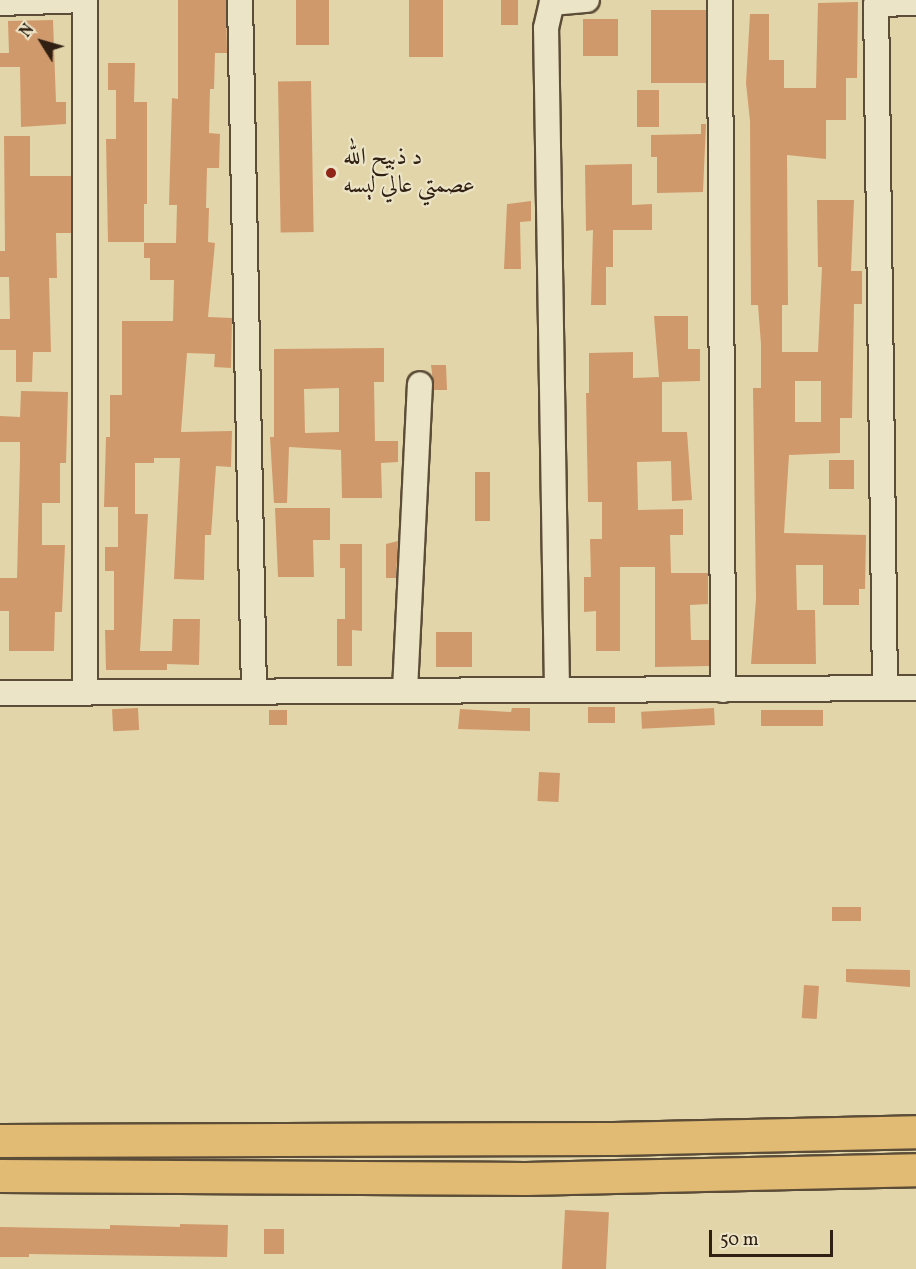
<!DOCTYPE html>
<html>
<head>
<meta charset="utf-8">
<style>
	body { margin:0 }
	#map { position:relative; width:916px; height:1269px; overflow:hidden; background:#e2d5a9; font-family:Vollkorn,Amiri,serif }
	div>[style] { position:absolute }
	.building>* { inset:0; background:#d0996b; transform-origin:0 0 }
	.roads { filter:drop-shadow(2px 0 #5c4d38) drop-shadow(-2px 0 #5c4d38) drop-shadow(0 2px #5c4d38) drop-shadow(0 -2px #5c4d38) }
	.minor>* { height:24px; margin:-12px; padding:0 12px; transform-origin:12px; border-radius:12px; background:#ece4c7 }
	.major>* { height:32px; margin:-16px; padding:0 16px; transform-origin:16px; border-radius:16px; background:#e1ba74 }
	.dots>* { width:16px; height:16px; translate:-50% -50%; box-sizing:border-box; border:3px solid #ece4c7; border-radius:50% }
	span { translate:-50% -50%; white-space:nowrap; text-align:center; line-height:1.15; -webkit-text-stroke:4.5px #ece4c7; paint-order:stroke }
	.poi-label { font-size:24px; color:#302013 }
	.left { translate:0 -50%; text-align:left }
	.north { position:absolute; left:12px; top:12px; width:60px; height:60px; -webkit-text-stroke:4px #ece4c7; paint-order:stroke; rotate:307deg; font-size:16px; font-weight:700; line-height:24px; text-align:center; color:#302013 }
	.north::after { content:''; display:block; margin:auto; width:21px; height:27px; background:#302013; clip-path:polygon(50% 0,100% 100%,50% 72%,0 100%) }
	.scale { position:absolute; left:709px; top:1230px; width:124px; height:27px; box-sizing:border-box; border:3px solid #302013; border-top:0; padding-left:8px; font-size:18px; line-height:21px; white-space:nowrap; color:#302013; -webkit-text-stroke:4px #ece4c7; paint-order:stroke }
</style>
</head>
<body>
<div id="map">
	<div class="building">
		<div style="clip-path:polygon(178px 0,226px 0,227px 53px,215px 53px,214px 89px,210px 89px,209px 133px,220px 134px,219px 168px,207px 168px,206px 208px,209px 208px,208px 242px,215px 243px,208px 317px,232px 318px,231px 368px,214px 367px,215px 354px,187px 353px,181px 432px,232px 431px,231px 467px,216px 466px,211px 535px,205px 535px,204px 580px,174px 579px,180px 458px,154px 458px,154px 463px,135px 463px,135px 514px,148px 514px,140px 651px,172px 651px,173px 619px,200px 619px,199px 665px,167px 664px,167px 670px,106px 670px,105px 630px,114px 630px,114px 571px,105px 571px,105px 547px,118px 547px,118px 507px,104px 507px,106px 437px,110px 437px,110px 395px,122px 395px,122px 321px,173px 321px,174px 280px,150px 280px,150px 258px,144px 258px,144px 243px,176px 243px,177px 205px,169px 205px,172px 98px,178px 99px)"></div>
		<div style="left:296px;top:0;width:33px;height:45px"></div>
		<div style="left:409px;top:0;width:34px;height:57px"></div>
		<div style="left:501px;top:0;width:17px;height:25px"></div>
		<div style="clip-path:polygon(evenodd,858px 2px,857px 78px,846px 78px,846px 120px,826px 120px,826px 159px,787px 155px,788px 305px,782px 305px,782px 352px,818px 352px,822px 267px,818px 267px,817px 200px,854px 200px,851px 271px,862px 271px,862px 304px,854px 304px,852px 418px,840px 418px,840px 453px,789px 455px,784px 533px,866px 535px,865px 589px,859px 589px,859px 605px,823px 605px,823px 565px,796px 565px,797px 610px,815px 610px,816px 664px,751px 664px,756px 599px,753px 388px,761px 388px,761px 344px,758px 305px,751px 305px,750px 121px,746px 83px,750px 14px,769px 14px,769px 60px,784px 60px,784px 88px,816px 88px,818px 3px,858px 2px,795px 381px,821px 381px,821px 422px,795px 422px,795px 381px)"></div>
		<div style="left:706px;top:10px;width:73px;height:55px;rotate:90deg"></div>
		<div style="left:618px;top:19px;width:37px;height:35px;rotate:90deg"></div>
		<div style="clip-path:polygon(53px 20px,56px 102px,66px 102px,66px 124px,21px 127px,20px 67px,0 67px,0 53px,9px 53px,8px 21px)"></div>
		<div style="clip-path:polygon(108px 63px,135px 63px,134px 102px,147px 102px,147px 204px,144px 204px,144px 242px,108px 242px,106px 139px,116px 139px,116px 90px,108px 90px)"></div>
		<div style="left:311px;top:81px;width:151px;height:33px;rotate:89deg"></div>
		<div style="left:637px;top:90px;width:22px;height:37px"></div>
		<div style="clip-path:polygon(701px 124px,706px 124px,703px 192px,657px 193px,657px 157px,651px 157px,651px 135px,701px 134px)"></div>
		<div style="clip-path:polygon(4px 136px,30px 136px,30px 176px,71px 176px,71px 233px,56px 233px,57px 278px,49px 278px,51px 352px,33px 352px,32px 382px,16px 382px,16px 350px,0 350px,0 319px,10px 319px,9px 277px,0 277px,0 251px,5px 251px)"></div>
		<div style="clip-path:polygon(632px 164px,632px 205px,652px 204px,652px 230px,613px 230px,613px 267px,606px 267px,606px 305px,591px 305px,593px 230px,586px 231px,585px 165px)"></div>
		<div style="clip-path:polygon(531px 201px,531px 221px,520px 222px,521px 269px,504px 269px,507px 204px)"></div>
		<div style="clip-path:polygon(654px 316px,688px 316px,688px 349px,700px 349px,700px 381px,662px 382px,662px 432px,687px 432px,692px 500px,672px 501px,671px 461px,637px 462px,638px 510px,683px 509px,683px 535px,670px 535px,671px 573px,708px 573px,708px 604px,690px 605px,691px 640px,709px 640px,709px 666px,655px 667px,655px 567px,620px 567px,620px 651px,596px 651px,596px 611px,584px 612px,584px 577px,591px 577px,590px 539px,602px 539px,602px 502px,588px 502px,586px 393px,589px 393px,589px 353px,633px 352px,633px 378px,659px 377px)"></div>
		<div style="clip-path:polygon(evenodd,384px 348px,384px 382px,374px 382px,375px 441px,398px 441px,398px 462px,381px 463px,382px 498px,342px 498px,341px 450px,289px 447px,287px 503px,274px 503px,270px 437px,274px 437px,274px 349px,384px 348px,339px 388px,339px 432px,305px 433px,304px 389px,339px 388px)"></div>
		<div style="clip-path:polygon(431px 365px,446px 365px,447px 390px,434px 390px)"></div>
		<div style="clip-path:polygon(21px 391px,68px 392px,66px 463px,60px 463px,60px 503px,42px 503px,42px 545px,65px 545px,62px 612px,55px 612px,54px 651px,9px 651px,9px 611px,0 611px,0 578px,17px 578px,20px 460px,20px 442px,0 442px,0 416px,20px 417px)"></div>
		<div style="left:829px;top:460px;width:25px;height:29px"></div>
		<div style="left:475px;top:472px;width:15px;height:49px"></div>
		<div style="clip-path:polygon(275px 508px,330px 508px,330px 540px,313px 540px,314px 577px,278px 577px)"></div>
		<div style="clip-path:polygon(398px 541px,396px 578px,386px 578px,386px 544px)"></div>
		<div style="clip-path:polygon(340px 544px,362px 544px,362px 631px,352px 630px,352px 666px,337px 666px,337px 619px,345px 619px,345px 568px,340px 568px)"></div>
		<div style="left:436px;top:632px;width:36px;height:35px"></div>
		<div style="left:615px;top:707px;width:16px;height:27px;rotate:90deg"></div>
		<div style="left:138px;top:708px;width:22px;height:26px;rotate:87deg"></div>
		<div style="clip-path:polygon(512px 708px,530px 708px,530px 731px,458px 729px,460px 709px,511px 712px)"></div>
		<div style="left:714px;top:708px;width:17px;height:73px;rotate:87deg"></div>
		<div style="left:269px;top:710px;width:18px;height:15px"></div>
		<div style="left:761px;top:710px;width:62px;height:16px"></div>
		<div style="left:539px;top:772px;width:21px;height:29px;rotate:3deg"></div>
		<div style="left:832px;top:907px;width:29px;height:14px"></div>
		<div style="clip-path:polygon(846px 969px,910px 970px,910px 987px,846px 982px)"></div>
		<div style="left:804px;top:985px;width:15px;height:33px;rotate:4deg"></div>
		<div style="left:565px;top:1210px;width:44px;height:59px;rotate:3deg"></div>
		<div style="clip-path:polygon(180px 1224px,228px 1225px,227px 1257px,29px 1254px,29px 1257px,0 1257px,0 1227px,110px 1229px,110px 1225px,180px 1227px)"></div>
		<div style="left:264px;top:1229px;width:20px;height:25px"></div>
	</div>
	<div class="roads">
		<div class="minor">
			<div style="left:240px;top:0;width:691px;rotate:88.84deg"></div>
			<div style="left:720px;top:0;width:690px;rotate:89.75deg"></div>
			<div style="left:0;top:3px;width:85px;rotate:-2deg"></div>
			<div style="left:85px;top:0;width:691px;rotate:90deg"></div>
			<div style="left:885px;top:687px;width:683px;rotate:-90.75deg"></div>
			<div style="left:876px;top:4px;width:40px;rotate:-1.4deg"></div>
			<div style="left:557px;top:689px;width:661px;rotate:-90.95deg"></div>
			<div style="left:546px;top:28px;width:26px;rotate:-77deg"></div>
			<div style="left:552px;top:3px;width:35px;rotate:-5deg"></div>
			<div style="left:405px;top:690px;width:306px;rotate:-87.2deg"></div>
			<div style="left:0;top:693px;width:916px;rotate:-0.31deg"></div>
		</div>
		<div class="major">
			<div style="left:0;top:1141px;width:614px;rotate:-0.19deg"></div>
			<div style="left:614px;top:1139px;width:302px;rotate:-1.3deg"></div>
			<div style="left:0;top:1176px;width:526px;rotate:0.33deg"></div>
			<div style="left:526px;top:1179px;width:390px;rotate:-1.3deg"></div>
		</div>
	</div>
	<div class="dots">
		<div style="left:331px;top:173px;background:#8f2418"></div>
	</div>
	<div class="poi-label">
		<span class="left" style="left:343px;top:173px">د ذبیح الله<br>عصمتي عالي لېسه</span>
	</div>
	<div class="north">N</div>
	<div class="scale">50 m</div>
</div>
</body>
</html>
